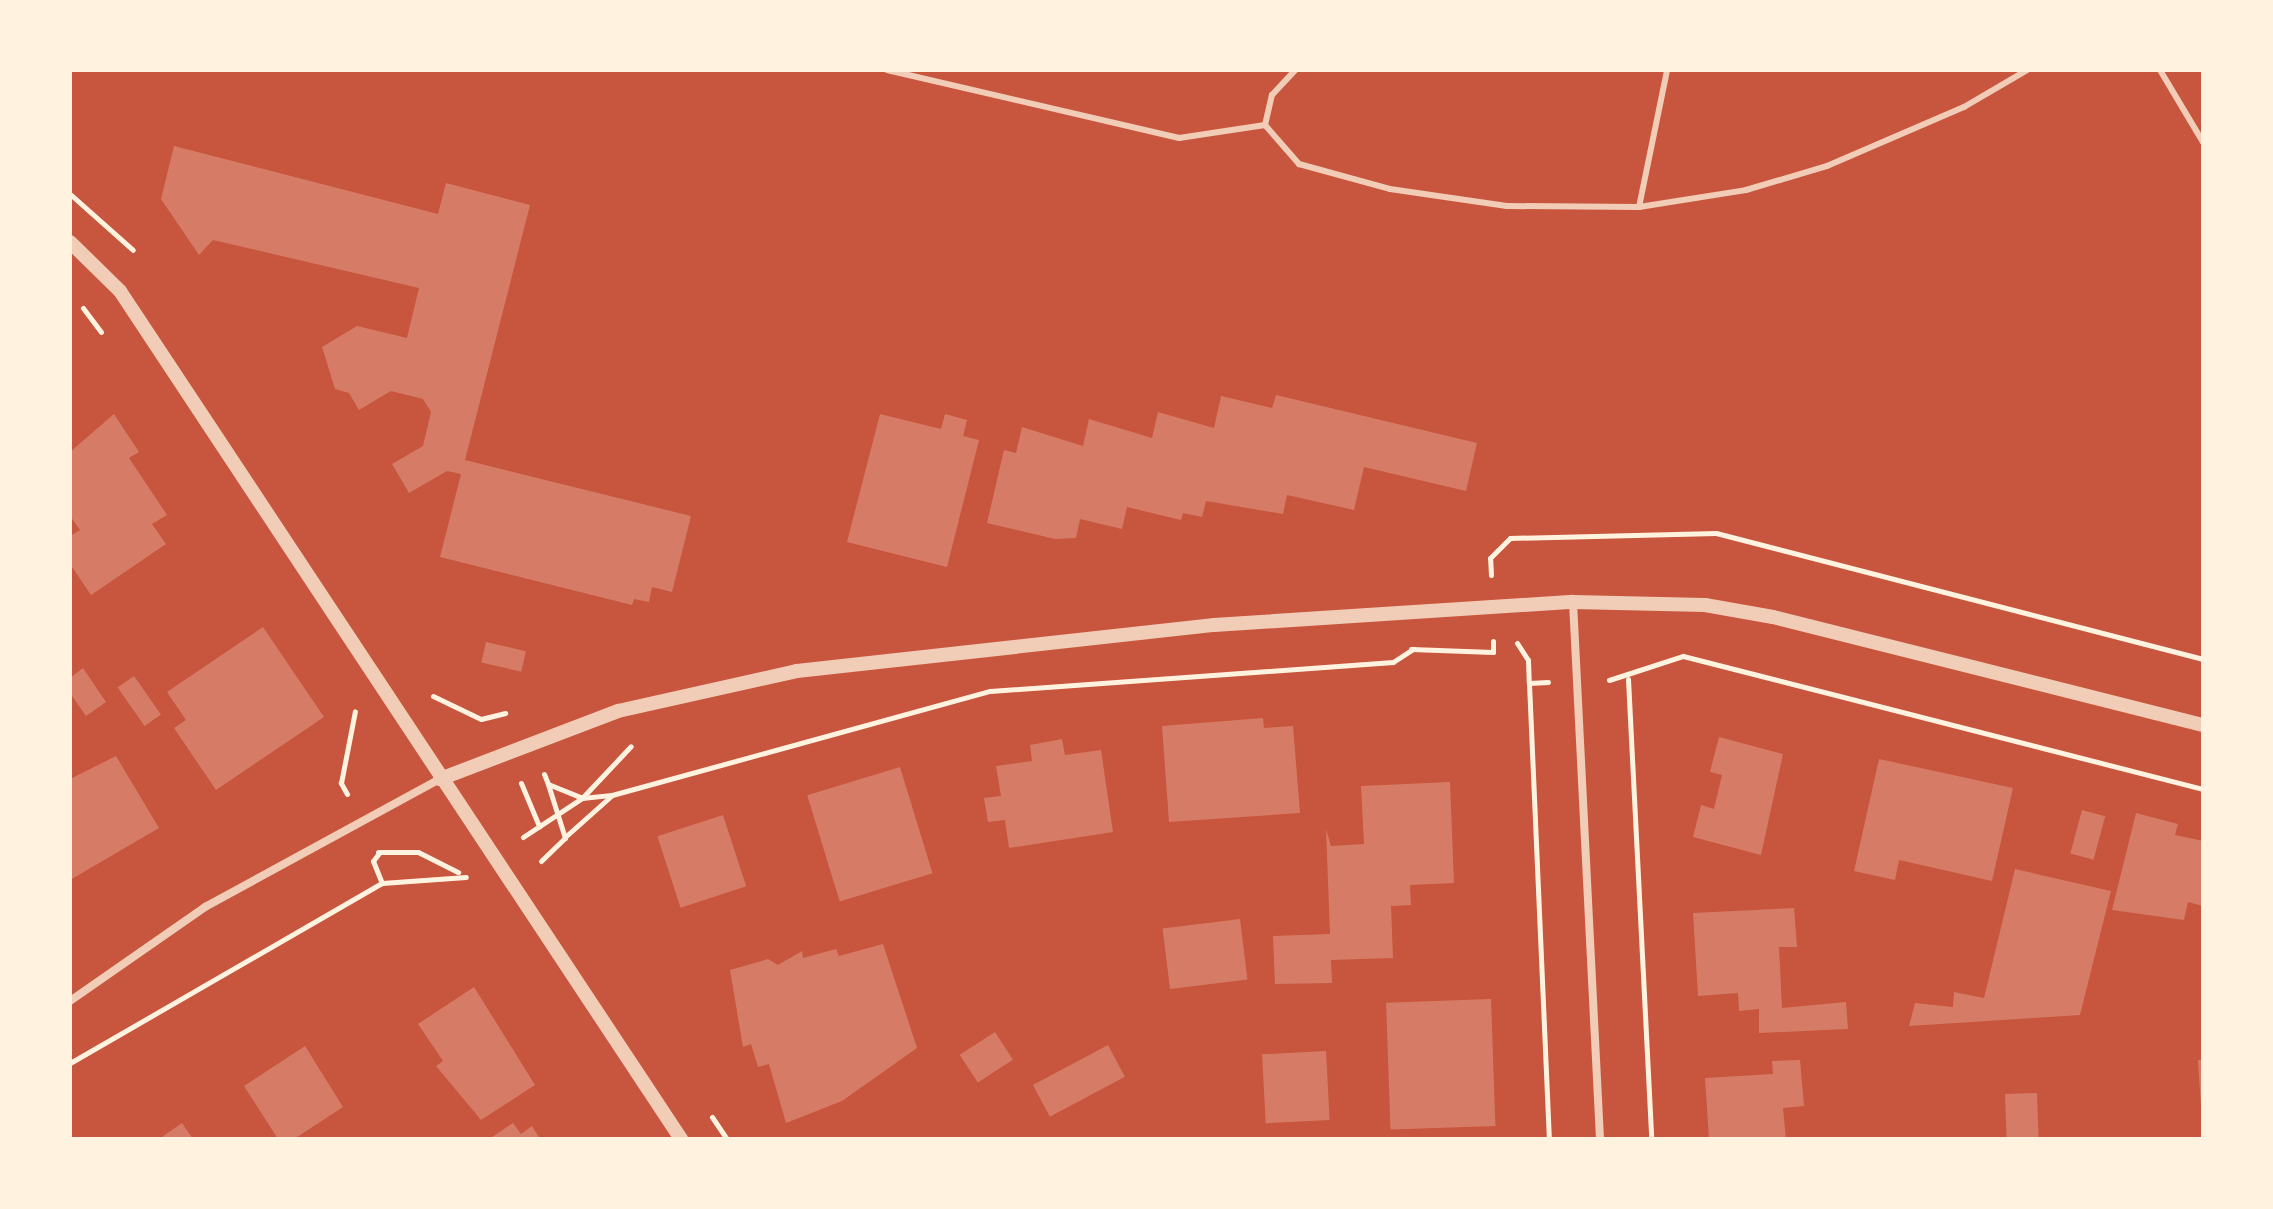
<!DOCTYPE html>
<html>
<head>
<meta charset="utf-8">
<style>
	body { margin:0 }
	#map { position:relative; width:2273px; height:1209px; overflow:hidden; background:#c8553d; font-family:"Asap Condensed",sans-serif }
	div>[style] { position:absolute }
	.building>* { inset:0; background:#d67c66; transform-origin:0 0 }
	.path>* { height:5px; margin:-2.5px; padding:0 2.5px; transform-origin:2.5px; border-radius:2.5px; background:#fff3e0 }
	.service>* { height:6px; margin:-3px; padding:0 3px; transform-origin:3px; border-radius:3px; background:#f1ccb7 }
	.minor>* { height:8px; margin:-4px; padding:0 4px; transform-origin:4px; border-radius:4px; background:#f1ccb7 }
	.tertiary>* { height:14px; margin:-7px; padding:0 7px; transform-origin:7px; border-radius:7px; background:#f1ccb7 }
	span { translate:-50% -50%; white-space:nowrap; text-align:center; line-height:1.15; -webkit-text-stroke:6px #fff3e0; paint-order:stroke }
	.frame { position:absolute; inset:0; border:72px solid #fff3e0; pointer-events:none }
</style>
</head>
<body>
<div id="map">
	<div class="building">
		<div style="clip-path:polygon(174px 146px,438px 214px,446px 183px,530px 205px,465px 460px,691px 516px,672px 592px,652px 587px,649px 602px,634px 599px,632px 605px,440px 557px,461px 474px,447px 471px,409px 493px,392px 464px,423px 446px,431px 412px,423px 399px,391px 391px,359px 410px,349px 393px,335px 389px,322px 347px,357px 326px,407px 338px,419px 288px,213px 240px,199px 255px,161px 199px)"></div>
		<div style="clip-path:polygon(1276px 395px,1477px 443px,1466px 491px,1364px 467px,1354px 510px,1287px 495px,1283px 514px,1206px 501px,1202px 517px,1183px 513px,1181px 520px,1127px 507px,1122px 529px,1080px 519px,1076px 538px,1055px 539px,987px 523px,1004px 450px,1016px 453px,1022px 427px,1083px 446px,1089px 419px,1152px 438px,1158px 412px,1214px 428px,1221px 396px,1272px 408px)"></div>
		<div style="clip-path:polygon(114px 414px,139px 452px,129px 458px,167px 515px,152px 524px,166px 544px,91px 595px,70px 564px,70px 536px,80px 530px,70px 516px,70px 452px)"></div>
		<div style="clip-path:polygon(880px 414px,941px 429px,945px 414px,967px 420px,963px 436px,979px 440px,947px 567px,847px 542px)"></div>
		<div style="clip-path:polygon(263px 627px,324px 717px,216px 790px,174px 728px,186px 720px,167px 692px)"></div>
		<div style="left:486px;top:642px;width:41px;height:21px;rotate:13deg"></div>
		<div style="clip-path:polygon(83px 668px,106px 702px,86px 716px,70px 693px,70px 678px)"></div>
		<div style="left:134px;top:676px;width:47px;height:20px;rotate:55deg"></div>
		<div style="clip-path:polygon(1263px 718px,1264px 728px,1293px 726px,1300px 813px,1169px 822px,1162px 726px)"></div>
		<div style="clip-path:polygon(1719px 737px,1783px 754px,1761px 855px,1693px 837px,1701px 805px,1714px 809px,1722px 775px,1710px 772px)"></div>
		<div style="clip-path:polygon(1062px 739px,1065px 755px,1101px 750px,1113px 832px,1009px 848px,1005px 820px,988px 822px,984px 798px,1001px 796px,996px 766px,1032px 761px,1030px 745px)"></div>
		<div style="clip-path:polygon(116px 756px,159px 828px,70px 880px,70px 779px)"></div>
		<div style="clip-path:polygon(1879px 759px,2013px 788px,1992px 881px,1899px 860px,1895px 880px,1854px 871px)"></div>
		<div style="left:900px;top:767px;width:111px;height:97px;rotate:73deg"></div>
		<div style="clip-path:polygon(1450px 782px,1454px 883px,1410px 885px,1411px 905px,1391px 906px,1393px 958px,1331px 960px,1332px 983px,1275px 984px,1273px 936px,1330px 934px,1326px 829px,1331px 846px,1364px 844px,1361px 786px)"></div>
		<div style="left:2082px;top:810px;width:24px;height:45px;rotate:15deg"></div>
		<div style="clip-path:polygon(2136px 813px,2178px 824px,2175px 835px,2203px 841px,2203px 906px,2188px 902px,2184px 920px,2112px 910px)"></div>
		<div style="left:723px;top:815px;width:75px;height:69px;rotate:72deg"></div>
		<div style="clip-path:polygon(2015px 869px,2111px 891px,2080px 1015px,1909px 1026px,1915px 1003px,1953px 1007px,1954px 992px,1984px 998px)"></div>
		<div style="clip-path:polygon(1794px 908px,1797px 947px,1779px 947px,1782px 1008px,1846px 1002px,1848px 1029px,1759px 1033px,1759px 1009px,1739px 1011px,1738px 993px,1698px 996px,1693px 913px)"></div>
		<div style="left:1240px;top:919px;width:61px;height:78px;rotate:83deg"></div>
		<div style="clip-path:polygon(883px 944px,917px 1048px,842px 1101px,786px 1123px,769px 1064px,758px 1067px,751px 1044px,743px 1047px,730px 970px,768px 959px,778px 965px,802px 951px,803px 958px,836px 949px,839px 956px)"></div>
		<div style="clip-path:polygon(474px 987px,535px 1085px,481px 1120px,436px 1066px,443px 1061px,418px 1024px)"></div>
		<div style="left:1491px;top:999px;width:127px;height:105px;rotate:88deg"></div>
		<div style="left:995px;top:1032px;width:33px;height:42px;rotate:57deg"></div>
		<div style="left:1108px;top:1045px;width:36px;height:85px;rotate:62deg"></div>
		<div style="clip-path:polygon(305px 1046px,343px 1107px,294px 1139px,278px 1139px,244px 1086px)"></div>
		<div style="left:1326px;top:1051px;width:69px;height:64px;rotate:87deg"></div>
		<div style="clip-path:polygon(1800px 1060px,1804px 1106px,1783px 1108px,1786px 1139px,1709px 1139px,1705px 1078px,1773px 1074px,1772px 1061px)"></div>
		<div style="clip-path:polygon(2198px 1060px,2203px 1060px,2203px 1107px,2201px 1107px)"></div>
		<div style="left:2037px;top:1093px;width:46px;height:32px;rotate:88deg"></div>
		<div style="clip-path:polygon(182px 1123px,193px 1139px,159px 1139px)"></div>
		<div style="clip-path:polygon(513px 1123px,521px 1134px,532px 1126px,540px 1139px,489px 1139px)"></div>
	</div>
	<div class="path">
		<div style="left:70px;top:194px;width:84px;rotate:41.6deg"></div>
		<div style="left:83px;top:308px;width:30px;rotate:53deg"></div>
		<div style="left:1491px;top:575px;width:17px;rotate:-93deg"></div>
		<div style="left:1490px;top:558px;width:28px;rotate:-45deg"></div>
		<div style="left:1510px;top:538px;width:206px;rotate:-1.4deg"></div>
		<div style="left:1716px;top:533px;width:503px;rotate:14.51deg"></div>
		<div style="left:1517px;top:643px;width:20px;rotate:57deg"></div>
		<div style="left:1528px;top:660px;width:23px;rotate:88deg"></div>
		<div style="left:1529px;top:683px;width:19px;rotate:-3deg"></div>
		<div style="left:1411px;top:649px;width:82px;rotate:2.1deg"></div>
		<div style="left:1493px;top:652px;width:11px;rotate:-90deg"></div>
		<div style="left:1628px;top:679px;width:461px;rotate:87.1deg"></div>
		<div style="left:1609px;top:680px;width:78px;rotate:-18deg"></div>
		<div style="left:1683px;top:656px;width:537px;rotate:14.35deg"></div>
		<div style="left:1529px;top:683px;width:456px;rotate:87.5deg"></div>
		<div style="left:433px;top:696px;width:53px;rotate:25.6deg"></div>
		<div style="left:481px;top:719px;width:25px;rotate:-14deg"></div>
		<div style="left:544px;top:774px;width:11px;rotate:68deg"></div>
		<div style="left:548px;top:784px;width:37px;rotate:22deg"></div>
		<div style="left:582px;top:798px;width:30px;rotate:-6deg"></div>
		<div style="left:612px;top:795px;width:392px;rotate:-15.4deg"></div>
		<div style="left:990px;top:691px;width:404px;rotate:-4.1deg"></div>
		<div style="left:1393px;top:662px;width:24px;rotate:-33deg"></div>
		<div style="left:521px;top:783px;width:47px;rotate:67.3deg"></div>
		<div style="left:347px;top:794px;width:13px;rotate:-119deg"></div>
		<div style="left:341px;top:783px;width:73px;rotate:-79deg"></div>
		<div style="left:523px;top:837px;width:71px;rotate:-33.5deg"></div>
		<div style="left:582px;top:798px;width:71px;rotate:-46.7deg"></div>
		<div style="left:565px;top:837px;width:62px;rotate:-41.7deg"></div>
		<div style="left:378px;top:852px;width:40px"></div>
		<div style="left:418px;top:852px;width:45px;rotate:26.6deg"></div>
		<div style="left:379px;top:853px;width:10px;rotate:127deg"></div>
		<div style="left:373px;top:861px;width:24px;rotate:68deg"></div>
		<div style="left:541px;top:861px;width:33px;rotate:-44deg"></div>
		<div style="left:565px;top:838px;width:57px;rotate:-107.5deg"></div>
		<div style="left:70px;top:1063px;width:360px;rotate:-30deg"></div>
		<div style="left:382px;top:883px;width:84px;rotate:-4.1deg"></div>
		<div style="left:712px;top:1117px;width:27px;rotate:56deg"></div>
	</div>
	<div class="service">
		<div style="left:887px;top:70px;width:300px;rotate:13.1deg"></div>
		<div style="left:1179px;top:138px;width:87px;rotate:-8.6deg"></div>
		<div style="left:1265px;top:125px;width:31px;rotate:-77deg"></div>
		<div style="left:1272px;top:95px;width:34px;rotate:-47deg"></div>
		<div style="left:2160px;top:70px;width:84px;rotate:59.2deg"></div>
		<div style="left:1265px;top:125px;width:52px;rotate:48.9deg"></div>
		<div style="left:1299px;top:164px;width:94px;rotate:15.4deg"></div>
		<div style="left:1390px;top:189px;width:118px;rotate:8.3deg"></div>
		<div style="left:1507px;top:206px;width:132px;rotate:0.4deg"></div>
		<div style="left:1639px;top:207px;width:108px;rotate:-9deg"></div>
		<div style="left:1746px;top:190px;width:84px;rotate:-16.5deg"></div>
		<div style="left:1827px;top:166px;width:149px;rotate:-23.3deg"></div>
		<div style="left:1964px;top:107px;width:73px;rotate:-30.4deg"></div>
		<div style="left:1639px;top:207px;width:140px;rotate:-78.4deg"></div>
	</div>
	<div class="minor">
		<div style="left:1573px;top:602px;width:538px;rotate:87.12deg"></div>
		<div style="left:70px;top:1001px;width:165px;rotate:-34.8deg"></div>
		<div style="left:205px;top:907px;width:268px;rotate:-28.6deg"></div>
	</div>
	<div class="tertiary">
		<div style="left:70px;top:242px;width:70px;rotate:44.4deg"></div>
		<div style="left:120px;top:291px;width:1017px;rotate:56.51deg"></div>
		<div style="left:440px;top:779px;width:191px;rotate:-20.9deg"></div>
		<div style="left:618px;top:711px;width:183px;rotate:-12.6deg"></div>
		<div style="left:797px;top:671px;width:420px;rotate:-6.3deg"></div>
		<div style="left:1214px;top:625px;width:360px;rotate:-3.7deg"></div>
		<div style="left:1573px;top:602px;width:132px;rotate:1.3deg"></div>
		<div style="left:1705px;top:605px;width:69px;rotate:10deg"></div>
		<div style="left:1773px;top:617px;width:443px;rotate:14.1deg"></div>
	</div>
	<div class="frame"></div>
</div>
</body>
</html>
